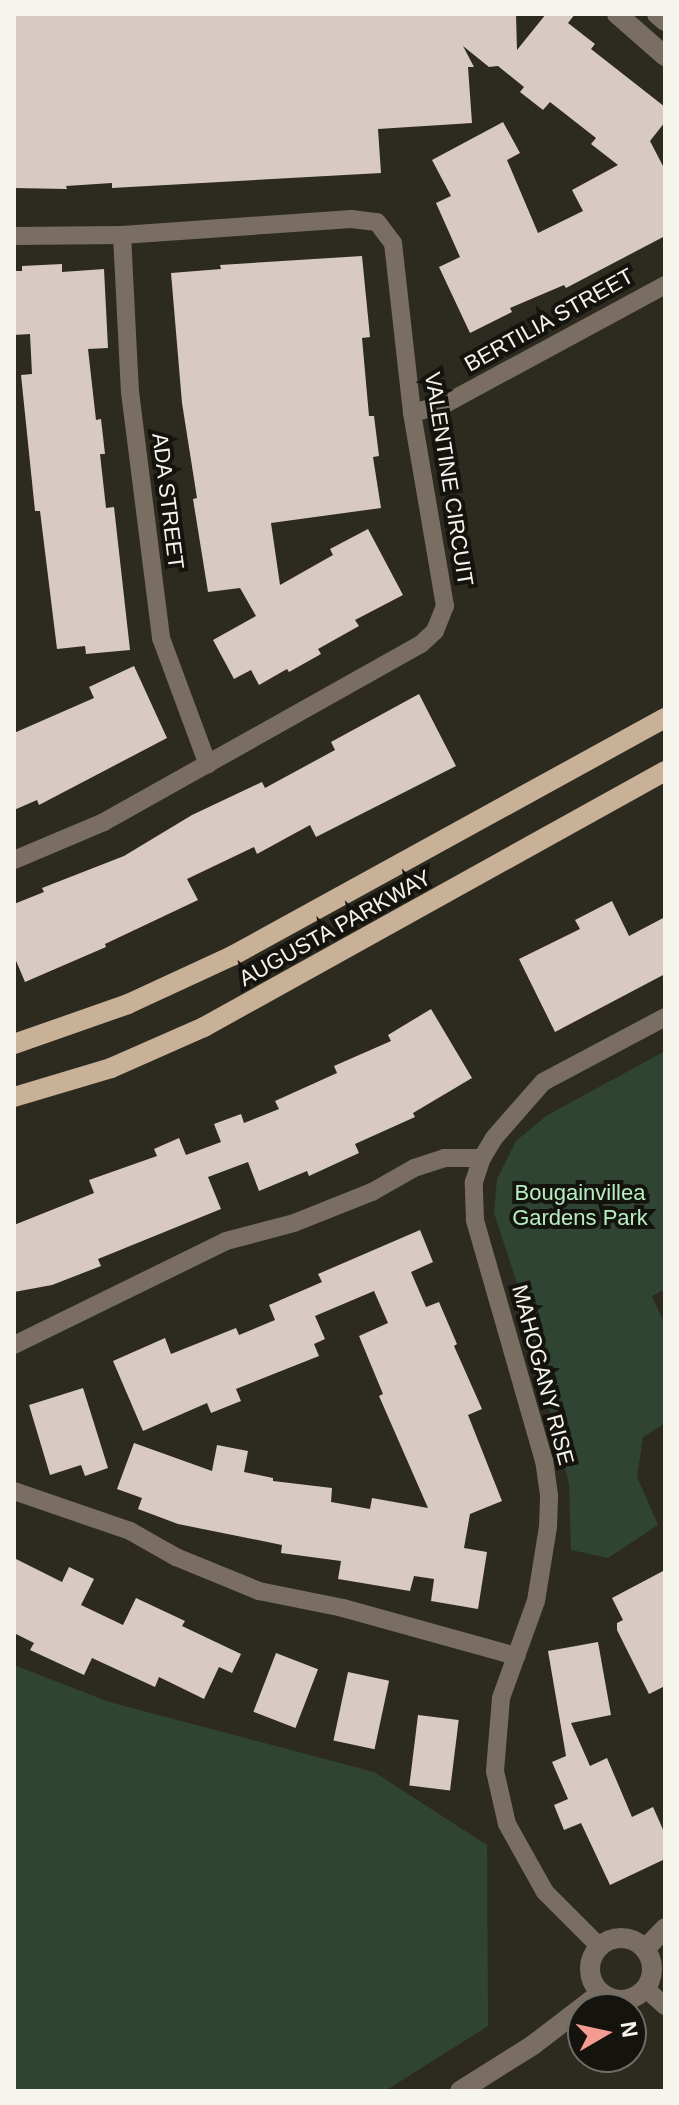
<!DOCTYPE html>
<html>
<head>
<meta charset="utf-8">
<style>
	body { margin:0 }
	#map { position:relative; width:679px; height:2105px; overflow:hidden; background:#2d2b20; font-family:Helvetica,sans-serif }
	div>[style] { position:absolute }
	.green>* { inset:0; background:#304434 }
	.building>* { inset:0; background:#d8c9c3; transform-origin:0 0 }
	.minor>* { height:18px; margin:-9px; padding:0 9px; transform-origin:9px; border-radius:9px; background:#796e61 }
	.tertiary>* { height:20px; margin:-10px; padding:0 10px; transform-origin:10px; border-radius:10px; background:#796e61 }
	.tertiary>.ring { margin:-10px; padding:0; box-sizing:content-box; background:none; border:20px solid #796e61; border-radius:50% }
	.primary>* { height:20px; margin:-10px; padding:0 10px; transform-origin:10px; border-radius:10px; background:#c8b197 }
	span { translate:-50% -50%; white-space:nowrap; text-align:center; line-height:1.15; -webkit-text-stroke:8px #14130e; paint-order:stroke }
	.street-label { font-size:22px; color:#f5f4ed }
	.park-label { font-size:22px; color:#b7eec1 }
	.frame { position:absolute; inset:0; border:16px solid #f5f4ed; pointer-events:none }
	.north { position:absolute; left:567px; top:1993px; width:80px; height:80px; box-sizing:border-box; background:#14130e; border:2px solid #6e6d67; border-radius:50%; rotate:81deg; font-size:22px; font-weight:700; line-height:32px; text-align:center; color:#f5f4ed }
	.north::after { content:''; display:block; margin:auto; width:28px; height:36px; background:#f59c92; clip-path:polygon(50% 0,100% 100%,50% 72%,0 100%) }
</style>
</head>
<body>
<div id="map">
	<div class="green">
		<div style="clip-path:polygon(665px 1051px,665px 1289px,652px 1296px,665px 1325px,665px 1423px,643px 1437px,637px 1477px,658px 1525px,608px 1558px,571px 1550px,569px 1484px,519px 1289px,494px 1213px,497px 1179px,516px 1141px,546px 1116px)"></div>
		<div style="clip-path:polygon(14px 1665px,109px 1702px,374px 1772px,487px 1845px,488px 2026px,385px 2091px,14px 2091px)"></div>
	</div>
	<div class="building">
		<div style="clip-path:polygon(14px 14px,516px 14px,517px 50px,546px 14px,575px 14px,568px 23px,595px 44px,591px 49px,665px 107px,665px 122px,650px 141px,665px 170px,665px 236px,566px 288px,564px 285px,510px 308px,512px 312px,470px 333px,439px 267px,460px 257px,436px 203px,451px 196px,432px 160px,503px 122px,520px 153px,507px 160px,538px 233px,583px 211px,572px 190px,618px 165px,591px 144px,596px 138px,550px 102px,543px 110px,520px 92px,524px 87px,498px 66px,489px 67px,463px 46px,474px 67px,468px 67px,472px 123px,378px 129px,381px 173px,112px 188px,112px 183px,66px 186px,67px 189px,14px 188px)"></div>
		<div style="clip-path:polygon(362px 256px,370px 337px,362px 338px,369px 416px,374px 416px,379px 456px,373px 457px,381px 508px,271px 523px,280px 585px,333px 555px,330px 549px,368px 529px,403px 595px,355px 620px,359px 626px,318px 649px,321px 654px,289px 672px,287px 669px,259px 685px,251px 670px,234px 679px,213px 640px,256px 616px,240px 588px,208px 592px,193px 499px,197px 498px,182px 403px,171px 273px,221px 269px,220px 265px)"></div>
		<div style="clip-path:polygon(62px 264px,62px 272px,104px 269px,108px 348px,88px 349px,96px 420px,101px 419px,105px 454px,100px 454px,106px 508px,114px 507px,130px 650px,86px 654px,85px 646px,57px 649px,40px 511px,35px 511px,21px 375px,32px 374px,30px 334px,14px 335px,14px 271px,22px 271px,22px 266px)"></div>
		<div style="clip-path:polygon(134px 666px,167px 738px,39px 805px,37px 800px,14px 810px,14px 733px,94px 698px,89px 687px)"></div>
		<div style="clip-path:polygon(419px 694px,456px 766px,316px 837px,310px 825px,257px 854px,254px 847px,187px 879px,198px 900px,105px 944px,106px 947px,25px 982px,14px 956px,14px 904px,44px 892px,42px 888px,124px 856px,192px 815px,262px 782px,265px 788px,335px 750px,331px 742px)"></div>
		<div style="clip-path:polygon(612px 901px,629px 936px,665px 917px,665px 974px,555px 1032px,519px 959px,580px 929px,575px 920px)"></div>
		<div style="clip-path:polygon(431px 1009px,472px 1078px,413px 1113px,415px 1117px,355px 1144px,359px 1153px,309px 1176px,307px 1171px,259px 1191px,248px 1162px,208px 1177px,221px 1209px,98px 1259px,101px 1266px,52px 1285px,14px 1292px,14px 1225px,94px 1193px,89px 1180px,157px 1156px,154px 1149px,179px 1138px,186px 1155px,221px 1142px,214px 1124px,241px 1114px,244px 1123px,279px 1109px,275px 1101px,337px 1073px,334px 1066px,391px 1041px,388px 1035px)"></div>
		<div style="clip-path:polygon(420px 1230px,433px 1262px,411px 1272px,426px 1307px,439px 1302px,457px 1344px,454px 1346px,482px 1409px,468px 1415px,502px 1501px,470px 1514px,464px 1548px,487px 1552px,478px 1609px,431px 1601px,434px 1579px,414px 1576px,410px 1591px,338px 1579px,341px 1561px,281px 1553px,282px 1545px,178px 1524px,138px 1509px,142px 1498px,117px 1489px,134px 1443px,212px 1471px,217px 1445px,248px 1451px,244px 1472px,273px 1478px,273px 1481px,332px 1488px,331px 1502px,370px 1509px,372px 1498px,428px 1508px,379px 1396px,383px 1394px,359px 1336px,388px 1323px,374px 1291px,315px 1316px,325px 1339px,314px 1344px,319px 1356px,236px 1389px,241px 1401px,211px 1413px,207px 1403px,143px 1431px,113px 1361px,165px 1338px,171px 1354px,236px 1328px,239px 1335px,275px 1320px,269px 1305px,322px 1282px,318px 1274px)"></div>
		<div style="clip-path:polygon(83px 1388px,108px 1468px,85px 1476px,81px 1465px,50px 1475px,29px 1405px)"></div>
		<div style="clip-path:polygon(14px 1558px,62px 1582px,69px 1567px,94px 1579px,81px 1605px,123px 1625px,136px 1598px,185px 1621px,182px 1626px,241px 1654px,232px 1673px,219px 1667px,204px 1699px,159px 1677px,155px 1687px,92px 1658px,84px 1675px,30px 1650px,34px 1643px,14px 1633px)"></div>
		<div style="clip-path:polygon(665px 1570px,665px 1686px,649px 1694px,617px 1630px,617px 1623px,623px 1620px,612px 1598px)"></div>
		<div style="clip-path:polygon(598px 1642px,611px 1715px,571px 1723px,590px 1766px,607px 1758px,632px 1817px,653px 1807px,665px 1834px,665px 1859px,610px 1885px,581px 1823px,564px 1830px,554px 1805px,568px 1799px,552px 1762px,566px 1756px,548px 1651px)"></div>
		<div style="left:276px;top:1653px;width:45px;height:63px;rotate:21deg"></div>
		<div style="left:348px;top:1672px;width:42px;height:70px;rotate:12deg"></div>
		<div style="left:418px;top:1715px;width:41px;height:71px;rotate:7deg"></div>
	</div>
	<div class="minor">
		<div style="left:122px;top:235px;width:157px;rotate:87.1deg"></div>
		<div style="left:130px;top:392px;width:248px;rotate:82.8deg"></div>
		<div style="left:161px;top:638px;width:135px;rotate:69.7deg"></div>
		<div style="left:14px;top:236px;width:108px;rotate:-0.5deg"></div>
		<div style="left:122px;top:235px;width:230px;rotate:-4deg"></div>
		<div style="left:351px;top:219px;width:26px;rotate:7deg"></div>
		<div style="left:377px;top:222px;width:26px;rotate:53deg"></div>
		<div style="left:393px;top:243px;width:171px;rotate:83.6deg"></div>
		<div style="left:412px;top:413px;width:196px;rotate:80.3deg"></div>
		<div style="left:445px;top:606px;width:27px;rotate:112deg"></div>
		<div style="left:435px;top:631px;width:19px;rotate:137deg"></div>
		<div style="left:421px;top:644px;width:364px;rotate:150.7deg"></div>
		<div style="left:104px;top:822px;width:98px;rotate:157.1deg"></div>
		<div style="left:412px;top:413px;width:34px;rotate:-15deg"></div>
		<div style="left:445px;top:404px;width:250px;rotate:-28.4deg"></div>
		<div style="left:14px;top:1345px;width:236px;rotate:-26.1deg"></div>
		<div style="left:226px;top:1241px;width:70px;rotate:-14.8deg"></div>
		<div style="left:294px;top:1223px;width:84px;rotate:-21.7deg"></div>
		<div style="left:372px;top:1192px;width:48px;rotate:-29.7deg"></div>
		<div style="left:414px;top:1168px;width:32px;rotate:-18deg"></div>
		<div style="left:444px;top:1158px;width:38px"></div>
		<div style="left:14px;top:1491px;width:123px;rotate:19deg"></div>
		<div style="left:130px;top:1531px;width:53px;rotate:29.5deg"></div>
		<div style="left:176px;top:1557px;width:90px;rotate:22.3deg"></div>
		<div style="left:259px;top:1591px;width:86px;rotate:11.4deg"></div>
		<div style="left:343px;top:1608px;width:180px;rotate:15.5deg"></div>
		<div style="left:599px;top:1946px;width:76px;rotate:-135deg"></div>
		<div style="left:545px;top:1892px;width:78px;rotate:-119.2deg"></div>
		<div style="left:507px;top:1824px;width:54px;rotate:-102.8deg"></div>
		<div style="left:495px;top:1771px;width:73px;rotate:-85.3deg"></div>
		<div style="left:501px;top:1698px;width:103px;rotate:-70.2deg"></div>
		<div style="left:536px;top:1601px;width:75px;rotate:-80.8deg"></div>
		<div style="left:548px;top:1527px;width:32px;rotate:-88deg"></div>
		<div style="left:549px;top:1495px;width:34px;rotate:-98deg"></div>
		<div style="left:544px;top:1461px;width:251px;rotate:-106deg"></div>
		<div style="left:475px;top:1220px;width:38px;rotate:-92deg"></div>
		<div style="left:474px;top:1182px;width:25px;rotate:-72deg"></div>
		<div style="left:482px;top:1158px;width:23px;rotate:-59deg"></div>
		<div style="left:494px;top:1138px;width:74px;rotate:-48.8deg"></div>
		<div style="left:543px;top:1082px;width:138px;rotate:-28deg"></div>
		<div style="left:645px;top:1988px;width:27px;rotate:42deg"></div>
	</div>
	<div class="tertiary">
		<div style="left:617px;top:14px;width:64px;rotate:41.2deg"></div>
		<div style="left:657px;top:14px;width:11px;rotate:41deg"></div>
		<div class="ring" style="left:590px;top:1938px;width:42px;height:42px"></div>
		<div style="left:645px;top:1949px;width:29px;rotate:-46deg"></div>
		<div style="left:460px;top:2091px;width:86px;rotate:-32.2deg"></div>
		<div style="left:533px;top:2045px;width:86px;rotate:-37.4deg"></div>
	</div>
	<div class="primary">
		<div style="left:14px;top:1044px;width:121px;rotate:-19.3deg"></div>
		<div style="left:128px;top:1004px;width:115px;rotate:-24.8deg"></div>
		<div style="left:232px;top:956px;width:494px;rotate:-28.8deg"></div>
		<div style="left:14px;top:1097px;width:101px;rotate:-16.6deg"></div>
		<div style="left:111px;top:1068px;width:102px;rotate:-23.8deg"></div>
		<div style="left:204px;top:1027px;width:527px;rotate:-29.04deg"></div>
	</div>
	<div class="street-label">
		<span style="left:549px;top:320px;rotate:-29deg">BERTILIA STREET</span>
		<span style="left:449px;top:479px;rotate:81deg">VALENTINE CIRCUIT</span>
		<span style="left:168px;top:501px;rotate:83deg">ADA STREET</span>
		<span style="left:335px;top:928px;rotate:-29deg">AUGUSTA PARKWAY</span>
		<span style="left:543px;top:1375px;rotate:75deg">MAHOGANY RISE</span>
	</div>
	<div class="park-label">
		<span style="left:580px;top:1205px">Bougainvillea<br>Gardens Park</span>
	</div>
	<div class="frame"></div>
	<div class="north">N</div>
</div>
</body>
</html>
